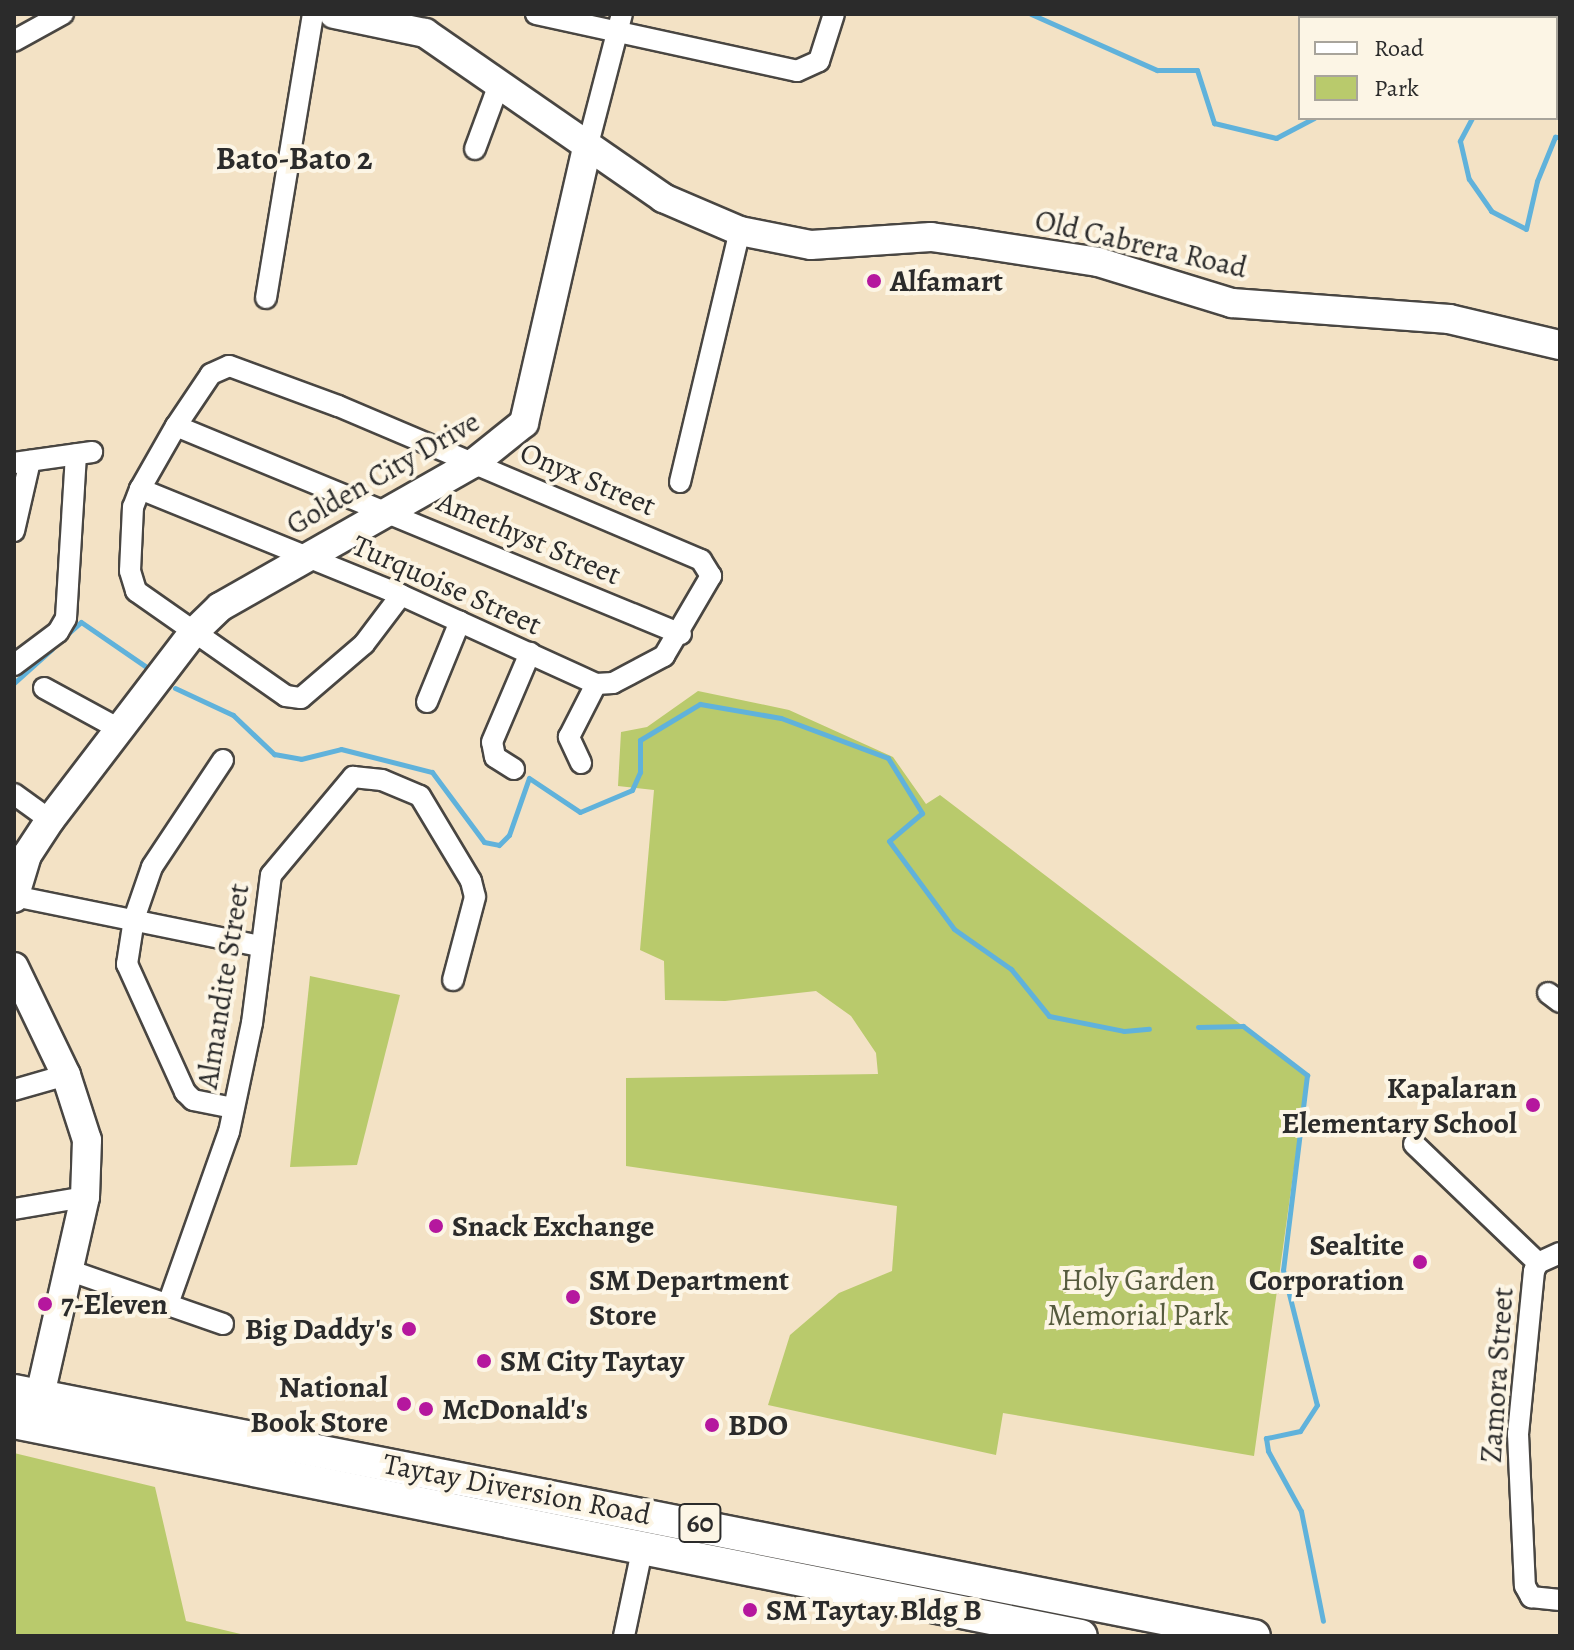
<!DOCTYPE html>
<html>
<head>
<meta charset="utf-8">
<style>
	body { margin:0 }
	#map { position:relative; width:1574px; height:1650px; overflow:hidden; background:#f3e2c5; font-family:Alegreya,serif }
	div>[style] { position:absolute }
	.green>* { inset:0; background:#b9ca6c }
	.stream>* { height:5px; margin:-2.5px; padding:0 2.5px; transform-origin:2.5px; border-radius:2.5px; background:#60b2db }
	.roads { filter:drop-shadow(2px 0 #494642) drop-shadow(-2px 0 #494642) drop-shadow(0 2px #494642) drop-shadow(0 -2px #494642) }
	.street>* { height:20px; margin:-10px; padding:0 10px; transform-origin:10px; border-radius:10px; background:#fff }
	.secondary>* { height:28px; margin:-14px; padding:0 14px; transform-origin:14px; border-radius:14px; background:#fff }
	.primary>* { height:32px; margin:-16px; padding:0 16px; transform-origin:16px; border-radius:16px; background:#fff }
	.dots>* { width:22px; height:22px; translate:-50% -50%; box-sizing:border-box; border:4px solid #fcf5e5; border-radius:50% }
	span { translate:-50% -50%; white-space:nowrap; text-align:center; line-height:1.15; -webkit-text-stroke:8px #fcf5e5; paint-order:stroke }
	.shield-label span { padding:2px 6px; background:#fcf5e5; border:2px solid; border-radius:6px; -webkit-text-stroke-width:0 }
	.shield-label { font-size:28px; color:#2b2b2b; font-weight:700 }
	.street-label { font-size:30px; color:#2b2b2b }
	.poi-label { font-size:30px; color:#2b2b2b; font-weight:700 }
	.left { translate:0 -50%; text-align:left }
	.right { translate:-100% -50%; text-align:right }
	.park-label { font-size:30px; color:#565b3e }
	.neighbourhood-label { font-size:32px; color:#2b2b2b; font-weight:700 }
	.frame { position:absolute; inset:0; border:16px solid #2b2b2b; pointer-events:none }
	.legend { position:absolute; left:1298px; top:16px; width:260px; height:104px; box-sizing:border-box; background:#fcf5e5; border:2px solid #a8a49b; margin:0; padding:10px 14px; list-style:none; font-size:24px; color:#2b2b2b }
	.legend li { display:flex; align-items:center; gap:16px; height:40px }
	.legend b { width:40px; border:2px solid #a8a49b }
</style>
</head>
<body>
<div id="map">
	<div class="green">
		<div style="clip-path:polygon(698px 691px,789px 710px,893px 757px,926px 804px,940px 795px,1307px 1075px,1254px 1456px,1003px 1413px,996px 1455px,768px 1405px,790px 1335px,839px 1293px,892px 1271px,897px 1206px,626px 1166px,626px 1078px,878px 1074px,876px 1053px,851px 1016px,816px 991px,725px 1001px,665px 1000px,664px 961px,640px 950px,654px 790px,618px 786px,621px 732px,647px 727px)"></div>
		<div style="clip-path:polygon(310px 976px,400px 995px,357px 1165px,290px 1167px)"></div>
		<div style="clip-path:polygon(14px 1453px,155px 1487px,186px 1621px,249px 1636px,14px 1636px)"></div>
	</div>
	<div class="stream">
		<div style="left:1031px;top:14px;width:138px;rotate:24deg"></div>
		<div style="left:1157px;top:70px;width:40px"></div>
		<div style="left:1197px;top:70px;width:56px;rotate:72.2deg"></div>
		<div style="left:1214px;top:123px;width:64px;rotate:13.6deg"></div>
		<div style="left:1276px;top:138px;width:43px;rotate:-27.8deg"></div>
		<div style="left:1472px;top:118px;width:26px;rotate:118deg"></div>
		<div style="left:1460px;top:141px;width:39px;rotate:77deg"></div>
		<div style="left:1469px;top:179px;width:39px;rotate:55deg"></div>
		<div style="left:1491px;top:211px;width:39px;rotate:27deg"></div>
		<div style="left:1526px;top:229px;width:49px;rotate:-77.1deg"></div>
		<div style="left:1537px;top:181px;width:48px;rotate:-67.8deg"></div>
		<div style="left:1555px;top:137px;width:5px"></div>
		<div style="left:65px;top:636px;width:21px;rotate:-41deg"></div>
		<div style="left:81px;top:622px;width:81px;rotate:34.5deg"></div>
		<div style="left:14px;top:683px;width:51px;rotate:-41.8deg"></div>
		<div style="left:175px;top:688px;width:64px;rotate:25deg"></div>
		<div style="left:233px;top:715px;width:57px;rotate:43.6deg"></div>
		<div style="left:274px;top:754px;width:27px;rotate:10deg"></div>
		<div style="left:301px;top:759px;width:41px;rotate:-14deg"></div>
		<div style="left:341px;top:749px;width:94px;rotate:14.2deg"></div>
		<div style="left:432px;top:772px;width:87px;rotate:53.4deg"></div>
		<div style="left:484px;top:842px;width:15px;rotate:11deg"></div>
		<div style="left:499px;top:845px;width:14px;rotate:-45deg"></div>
		<div style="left:509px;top:835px;width:60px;rotate:-70.7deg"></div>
		<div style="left:529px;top:778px;width:61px;rotate:33.7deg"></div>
		<div style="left:580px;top:812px;width:56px;rotate:-22.9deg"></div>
		<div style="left:632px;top:790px;width:20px;rotate:-66deg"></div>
		<div style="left:640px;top:772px;width:32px;rotate:-90deg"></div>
		<div style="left:640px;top:740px;width:70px;rotate:-31deg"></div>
		<div style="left:700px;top:704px;width:82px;rotate:9.8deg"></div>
		<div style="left:781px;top:718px;width:114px;rotate:20.5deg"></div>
		<div style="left:888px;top:758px;width:65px;rotate:58.3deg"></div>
		<div style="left:922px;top:813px;width:43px;rotate:139.7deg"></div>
		<div style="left:889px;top:841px;width:109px;rotate:53.5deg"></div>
		<div style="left:954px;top:929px;width:70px;rotate:35.1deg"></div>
		<div style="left:1011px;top:969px;width:60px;rotate:51deg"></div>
		<div style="left:1049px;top:1016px;width:76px;rotate:11.3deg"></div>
		<div style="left:1124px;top:1031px;width:25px;rotate:-5deg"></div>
		<div style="left:1198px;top:1027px;width:45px;rotate:-1.3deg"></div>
		<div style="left:1243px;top:1026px;width:81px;rotate:37.4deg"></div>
		<div style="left:1307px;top:1075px;width:196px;rotate:97deg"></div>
		<div style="left:1283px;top:1270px;width:139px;rotate:75.9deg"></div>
		<div style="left:1317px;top:1405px;width:31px;rotate:123deg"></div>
		<div style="left:1300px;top:1431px;width:35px;rotate:168deg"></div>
		<div style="left:1266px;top:1438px;width:13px;rotate:81deg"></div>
		<div style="left:1268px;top:1451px;width:68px;rotate:61.2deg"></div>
		<div style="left:1301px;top:1511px;width:112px;rotate:78.7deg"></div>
	</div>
	<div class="roads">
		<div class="street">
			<div style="left:536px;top:14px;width:267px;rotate:12.3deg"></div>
			<div style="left:797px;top:71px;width:24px;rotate:-24deg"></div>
			<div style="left:819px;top:61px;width:49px;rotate:-72.3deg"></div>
			<div style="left:14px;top:41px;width:56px;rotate:-28.9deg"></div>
			<div style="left:587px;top:148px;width:138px;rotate:-75.4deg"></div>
			<div style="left:475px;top:149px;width:69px;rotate:-69.7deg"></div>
			<div style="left:266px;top:298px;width:288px;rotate:-80.6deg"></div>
			<div style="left:176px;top:426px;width:546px;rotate:22.39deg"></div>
			<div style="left:14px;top:463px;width:79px;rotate:-8deg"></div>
			<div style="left:680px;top:482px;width:258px;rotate:-76.6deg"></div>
			<div style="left:140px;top:489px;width:282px;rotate:22.1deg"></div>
			<div style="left:401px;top:595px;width:214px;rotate:24.5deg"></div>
			<div style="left:596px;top:684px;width:17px;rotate:-3deg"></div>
			<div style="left:613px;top:683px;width:58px;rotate:-27.9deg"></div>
			<div style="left:664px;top:656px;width:93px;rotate:-59.6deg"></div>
			<div style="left:711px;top:576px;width:19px;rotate:-122deg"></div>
			<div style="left:701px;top:560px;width:394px;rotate:-157deg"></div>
			<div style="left:338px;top:406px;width:116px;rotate:-159.8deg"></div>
			<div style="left:229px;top:366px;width:20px;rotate:156deg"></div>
			<div style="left:211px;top:374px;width:63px;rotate:123.9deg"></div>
			<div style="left:176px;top:426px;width:73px;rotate:119.7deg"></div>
			<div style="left:140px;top:489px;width:19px;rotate:111deg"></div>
			<div style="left:133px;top:507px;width:64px;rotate:92.7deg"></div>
			<div style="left:130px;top:571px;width:21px;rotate:73deg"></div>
			<div style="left:136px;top:591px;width:183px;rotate:35deg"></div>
			<div style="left:286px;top:696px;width:15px;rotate:8deg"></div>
			<div style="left:301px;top:698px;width:83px;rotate:-40.6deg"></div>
			<div style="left:364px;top:644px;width:61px;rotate:-52.9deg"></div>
			<div style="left:14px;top:531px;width:72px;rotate:-77.1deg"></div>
			<div style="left:14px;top:665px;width:55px;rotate:-36.9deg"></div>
			<div style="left:58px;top:632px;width:16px;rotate:-60deg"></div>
			<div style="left:66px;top:618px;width:164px;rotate:-86.5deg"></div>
			<div style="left:44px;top:688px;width:88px;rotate:28.6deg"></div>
			<div style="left:427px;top:702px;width:87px;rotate:-67.8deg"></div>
			<div style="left:223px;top:760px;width:128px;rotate:123.6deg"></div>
			<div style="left:152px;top:867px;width:55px;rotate:109.1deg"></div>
			<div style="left:134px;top:919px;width:46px;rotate:98.8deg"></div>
			<div style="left:127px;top:964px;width:141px;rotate:65.6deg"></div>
			<div style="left:185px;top:1092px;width:11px;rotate:45deg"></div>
			<div style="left:193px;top:1100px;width:41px;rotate:11.3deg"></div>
			<div style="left:581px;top:763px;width:29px;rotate:-115deg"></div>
			<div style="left:569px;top:737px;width:59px;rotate:-63deg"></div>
			<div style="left:514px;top:769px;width:22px;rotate:-148deg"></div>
			<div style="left:495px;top:757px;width:15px;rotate:-101deg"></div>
			<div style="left:492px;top:742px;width:97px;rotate:-66.9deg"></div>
			<div style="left:14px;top:794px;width:44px;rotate:35.8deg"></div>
			<div style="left:14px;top:896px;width:250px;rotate:11.5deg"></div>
			<div style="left:1548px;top:993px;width:15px;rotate:37deg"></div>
			<div style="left:14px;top:1090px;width:54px;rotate:-16.1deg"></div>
			<div style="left:1414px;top:1144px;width:172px;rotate:43.8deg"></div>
			<div style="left:14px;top:1209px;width:72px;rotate:-9.6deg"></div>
			<div style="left:1560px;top:1253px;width:24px;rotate:156deg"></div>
			<div style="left:1538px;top:1263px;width:9px;rotate:117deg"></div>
			<div style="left:1534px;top:1271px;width:164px;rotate:95.6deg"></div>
			<div style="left:1518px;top:1434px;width:152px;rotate:87.4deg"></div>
			<div style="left:1525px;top:1586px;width:13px;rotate:61deg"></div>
			<div style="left:1531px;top:1597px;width:29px;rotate:6deg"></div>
			<div style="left:71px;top:1271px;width:161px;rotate:19.2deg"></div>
			<div style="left:168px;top:1304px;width:182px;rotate:-70.5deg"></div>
			<div style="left:229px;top:1132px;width:111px;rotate:-78.1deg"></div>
			<div style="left:252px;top:1023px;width:149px;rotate:-82.7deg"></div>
			<div style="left:271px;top:875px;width:128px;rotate:-50.1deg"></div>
			<div style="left:353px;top:777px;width:29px;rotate:6deg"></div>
			<div style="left:382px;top:780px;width:41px;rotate:22.8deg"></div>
			<div style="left:420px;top:796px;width:99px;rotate:59deg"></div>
			<div style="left:471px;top:881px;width:16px;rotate:76deg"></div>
			<div style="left:475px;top:897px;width:86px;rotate:104.8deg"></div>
			<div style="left:624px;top:1636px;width:92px;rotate:-78.1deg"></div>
		</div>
		<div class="secondary">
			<div style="left:334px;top:14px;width:93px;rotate:11.8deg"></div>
			<div style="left:425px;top:33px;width:290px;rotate:34.7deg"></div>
			<div style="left:663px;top:198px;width:84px;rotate:23.2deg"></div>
			<div style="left:740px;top:231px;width:72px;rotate:11.2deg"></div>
			<div style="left:811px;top:245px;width:120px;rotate:-3.8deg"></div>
			<div style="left:931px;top:237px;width:43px;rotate:7.9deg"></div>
			<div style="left:974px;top:243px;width:125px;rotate:8.7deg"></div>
			<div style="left:1098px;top:262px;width:140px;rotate:17deg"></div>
			<div style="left:1232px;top:303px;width:218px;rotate:4.2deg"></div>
			<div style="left:1449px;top:319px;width:114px;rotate:13.2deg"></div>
			<div style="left:14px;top:898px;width:45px;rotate:-73.2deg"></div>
			<div style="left:27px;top:855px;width:42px;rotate:-56.7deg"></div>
			<div style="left:50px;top:820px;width:234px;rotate:-52.6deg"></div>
			<div style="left:192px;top:634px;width:39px;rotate:-44deg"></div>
			<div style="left:220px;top:607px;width:292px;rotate:-29.6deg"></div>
			<div style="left:474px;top:463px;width:64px;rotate:-38.7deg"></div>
			<div style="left:524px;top:423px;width:282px;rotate:-77.1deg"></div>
			<div style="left:14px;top:967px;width:120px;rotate:64.3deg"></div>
			<div style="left:66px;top:1075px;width:68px;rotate:72.1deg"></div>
			<div style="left:87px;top:1140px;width:57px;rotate:92deg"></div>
			<div style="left:85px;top:1197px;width:226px;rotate:102.8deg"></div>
		</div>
		<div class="primary">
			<div style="left:14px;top:1391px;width:1264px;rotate:11.18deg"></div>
			<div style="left:14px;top:1422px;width:1088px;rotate:11.34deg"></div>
		</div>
	</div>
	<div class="dots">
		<div style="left:874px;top:281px;background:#b5179e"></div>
		<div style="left:1533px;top:1105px;background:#b5179e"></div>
		<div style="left:436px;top:1226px;background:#b5179e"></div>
		<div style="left:1420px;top:1262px;background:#b5179e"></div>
		<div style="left:573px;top:1297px;background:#b5179e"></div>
		<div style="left:45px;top:1304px;background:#b5179e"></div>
		<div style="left:409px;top:1329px;background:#b5179e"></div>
		<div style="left:484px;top:1361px;background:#b5179e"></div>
		<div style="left:404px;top:1404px;background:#b5179e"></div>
		<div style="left:426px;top:1409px;background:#b5179e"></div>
		<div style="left:712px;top:1425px;background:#b5179e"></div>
		<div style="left:750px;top:1610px;background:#b5179e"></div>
	</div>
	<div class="shield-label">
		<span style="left:700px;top:1523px">60</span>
	</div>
	<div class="street-label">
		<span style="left:1141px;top:244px;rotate:13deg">Old Cabrera Road</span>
		<span style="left:383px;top:473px;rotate:-30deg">Golden City Drive</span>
		<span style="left:588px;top:479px;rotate:23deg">Onyx Street</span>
		<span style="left:529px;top:538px;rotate:23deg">Amethyst Street</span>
		<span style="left:447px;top:585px;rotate:24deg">Turquoise Street</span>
		<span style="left:223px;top:986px;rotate:-81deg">Almandite Street</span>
		<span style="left:1497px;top:1375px;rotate:-86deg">Zamora Street</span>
		<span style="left:517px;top:1489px;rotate:11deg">Taytay Diversion Road</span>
	</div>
	<div class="poi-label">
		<span class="left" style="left:890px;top:281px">Alfamart</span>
		<span class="right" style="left:1517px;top:1105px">Kapalaran<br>Elementary School</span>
		<span class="left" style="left:452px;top:1226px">Snack Exchange</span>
		<span class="right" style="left:1404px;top:1262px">Sealtite<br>Corporation</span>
		<span class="left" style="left:589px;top:1297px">SM Department<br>Store</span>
		<span class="left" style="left:61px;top:1304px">7-Eleven</span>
		<span class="right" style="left:393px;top:1329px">Big Daddy's</span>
		<span class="left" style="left:500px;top:1361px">SM City Taytay</span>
		<span class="right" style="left:388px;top:1404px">National<br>Book Store</span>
		<span class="left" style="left:442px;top:1409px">McDonald's</span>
		<span class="left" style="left:728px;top:1425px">BDO</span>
		<span class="left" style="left:766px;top:1610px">SM Taytay Bldg B</span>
	</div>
	<div class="park-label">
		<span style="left:1138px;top:1297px">Holy Garden<br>Memorial Park</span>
	</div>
	<div class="neighbourhood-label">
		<span style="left:294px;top:158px">Bato-Bato 2</span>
	</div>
	<div class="frame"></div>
	<ul class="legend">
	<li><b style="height:10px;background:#fff"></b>Road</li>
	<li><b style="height:22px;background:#b9ca6c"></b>Park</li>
	</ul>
</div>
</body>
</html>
